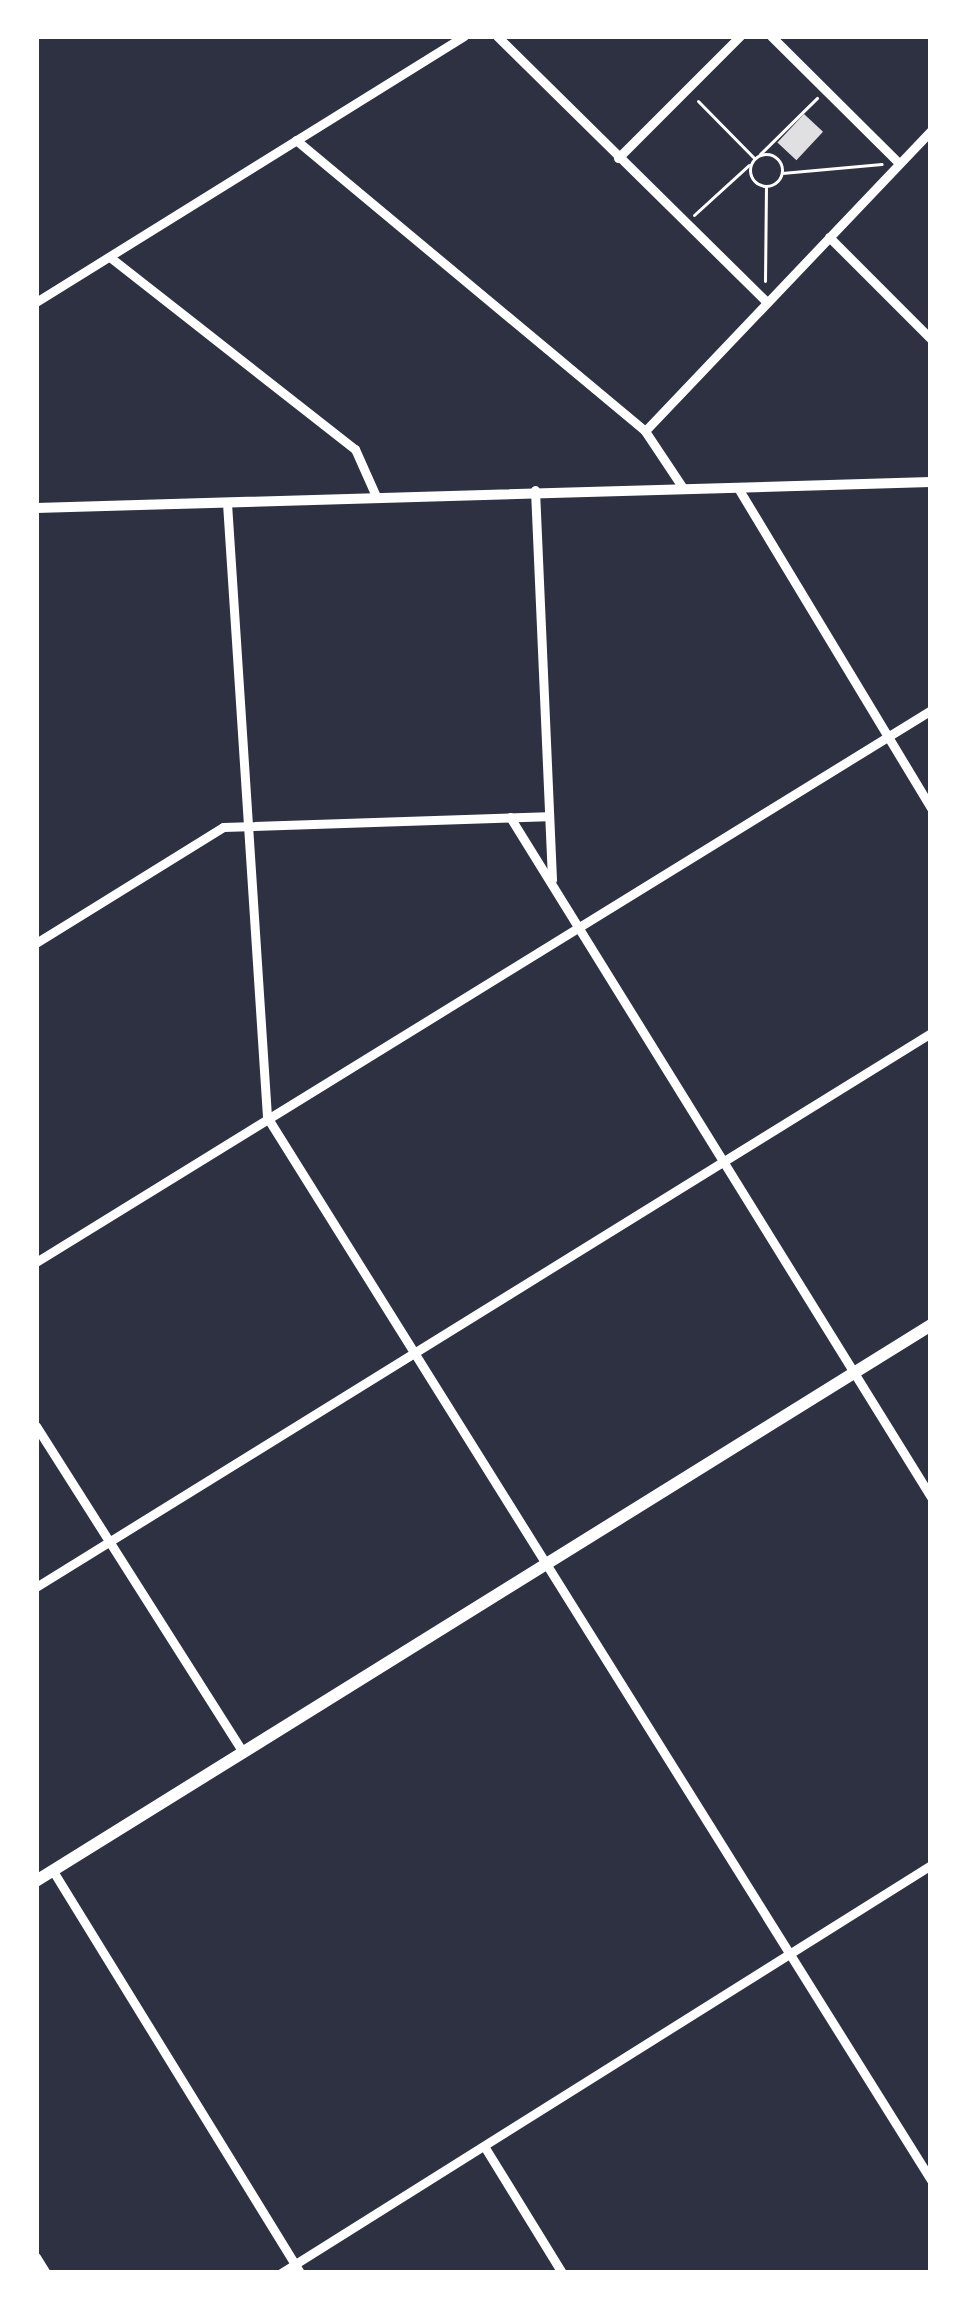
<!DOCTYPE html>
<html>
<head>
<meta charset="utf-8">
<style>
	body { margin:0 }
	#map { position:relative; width:967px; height:2309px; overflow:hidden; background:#2d3142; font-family:Inter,sans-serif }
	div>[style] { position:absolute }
	.building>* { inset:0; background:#e0e0e3; transform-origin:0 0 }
	.path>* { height:3px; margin:-1.5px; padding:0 1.5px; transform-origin:1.5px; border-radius:1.5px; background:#fff }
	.path>.ring { margin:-1.5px; padding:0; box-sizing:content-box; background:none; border:3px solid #fff; border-radius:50% }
	.minor>* { height:9px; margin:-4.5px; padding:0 4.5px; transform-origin:4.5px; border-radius:4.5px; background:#fff }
	.tertiary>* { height:10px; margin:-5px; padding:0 5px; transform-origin:5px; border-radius:5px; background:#fff }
	.secondary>* { height:12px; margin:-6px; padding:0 6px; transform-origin:6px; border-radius:6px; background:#fff }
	span { translate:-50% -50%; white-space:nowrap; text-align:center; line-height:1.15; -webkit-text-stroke:12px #fff; paint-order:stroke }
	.frame { position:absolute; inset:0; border:39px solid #fff; pointer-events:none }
</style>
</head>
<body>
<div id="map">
	<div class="building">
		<div style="left:804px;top:114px;width:26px;height:39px;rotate:43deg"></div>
	</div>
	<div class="path">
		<div style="left:698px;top:101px;width:80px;rotate:45.5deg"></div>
		<div class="ring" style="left:750px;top:154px;width:29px;height:29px"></div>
		<div style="left:760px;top:154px;width:80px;rotate:-44.5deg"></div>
		<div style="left:782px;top:173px;width:100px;rotate:-5.1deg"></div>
		<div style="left:694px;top:215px;width:74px;rotate:-42.3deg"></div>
		<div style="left:765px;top:281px;width:95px;rotate:-89.4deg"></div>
	</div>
	<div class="minor">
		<div style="left:497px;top:36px;width:376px;rotate:44.6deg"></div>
		<div style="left:771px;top:36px;width:180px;rotate:44.8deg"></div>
		<div style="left:296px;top:140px;width:454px;rotate:39.8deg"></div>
		<div style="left:645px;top:431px;width:69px;rotate:56.3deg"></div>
		<div style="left:618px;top:158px;width:173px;rotate:-45deg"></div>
		<div style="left:829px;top:237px;width:144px;rotate:45deg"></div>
		<div style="left:111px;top:258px;width:310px;rotate:38.1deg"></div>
		<div style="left:355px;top:449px;width:49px;rotate:66deg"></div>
		<div style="left:36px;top:302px;width:504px;rotate:-31.86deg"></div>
		<div style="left:645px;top:431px;width:414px;rotate:-46.4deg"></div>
		<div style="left:738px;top:488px;width:374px;rotate:58.9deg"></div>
		<div style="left:535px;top:490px;width:390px;rotate:87.5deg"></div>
		<div style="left:227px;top:503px;width:615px;rotate:86.27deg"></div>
		<div style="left:267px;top:1117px;width:1253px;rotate:58.01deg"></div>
		<div style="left:510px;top:817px;width:800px;rotate:58.24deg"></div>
		<div style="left:36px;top:943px;width:220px;rotate:-31.8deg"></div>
		<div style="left:223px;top:827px;width:324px;rotate:-1.9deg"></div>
		<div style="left:36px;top:1262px;width:1052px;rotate:-31.66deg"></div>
		<div style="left:36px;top:1426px;width:385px;rotate:57.6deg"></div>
		<div style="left:36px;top:1587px;width:1053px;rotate:-31.76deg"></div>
		<div style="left:53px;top:1871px;width:472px;rotate:58.4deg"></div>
		<div style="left:484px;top:2146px;width:149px;rotate:58.4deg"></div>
		<div style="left:36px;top:2257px;width:19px;rotate:58deg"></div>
		<div style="left:281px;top:2273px;width:767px;rotate:-32.12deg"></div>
	</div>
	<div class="tertiary">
		<div style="left:36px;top:508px;width:895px;rotate:-1.66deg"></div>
	</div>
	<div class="secondary">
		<div style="left:36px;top:1881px;width:1054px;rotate:-31.85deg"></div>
	</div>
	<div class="frame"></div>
</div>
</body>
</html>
